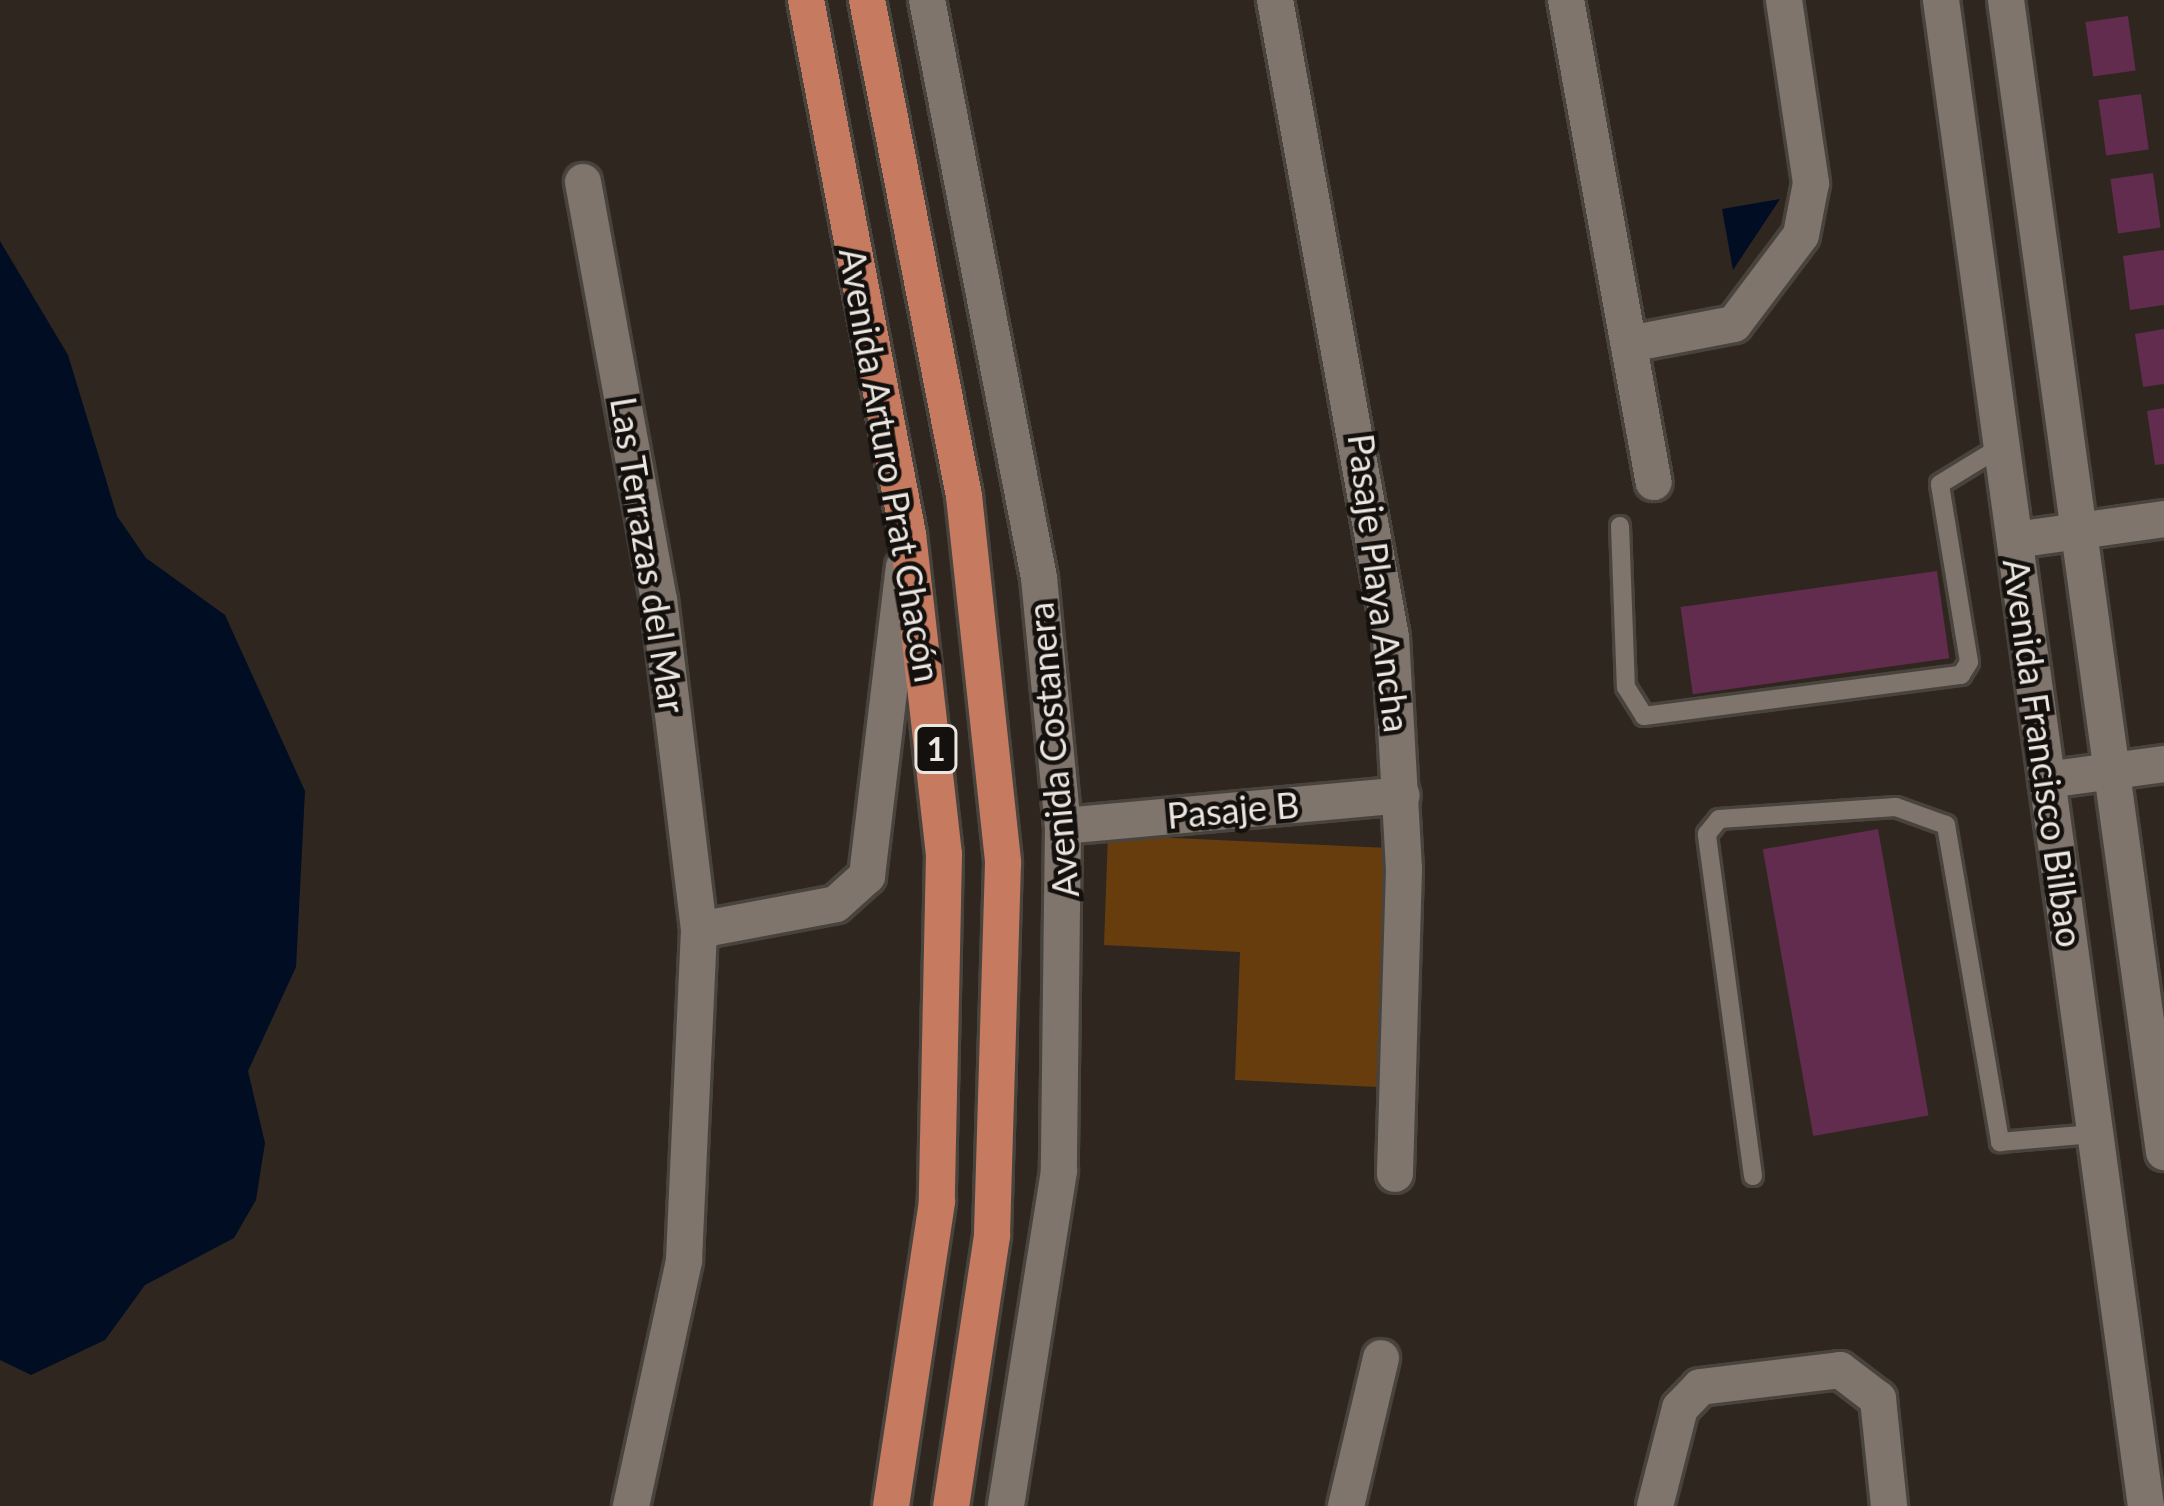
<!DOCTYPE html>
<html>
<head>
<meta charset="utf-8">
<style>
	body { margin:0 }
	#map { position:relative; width:2164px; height:1506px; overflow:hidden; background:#2f261f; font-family:Lato,sans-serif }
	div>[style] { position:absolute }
	.green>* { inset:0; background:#683d0e }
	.water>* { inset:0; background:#000d22 }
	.building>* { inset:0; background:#612c4d; transform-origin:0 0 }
	.roads { filter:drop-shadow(3px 0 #49433d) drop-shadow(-3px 0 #49433d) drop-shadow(0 3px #49433d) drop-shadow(0 -3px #49433d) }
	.lane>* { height:18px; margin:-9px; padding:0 9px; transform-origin:9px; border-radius:9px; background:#80756d }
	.street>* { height:36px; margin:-18px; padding:0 18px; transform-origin:18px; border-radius:18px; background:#80756d }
	.secondary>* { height:36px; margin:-18px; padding:0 18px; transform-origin:18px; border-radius:18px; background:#80756d }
	.primary>* { height:36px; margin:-18px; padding:0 18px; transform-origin:18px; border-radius:18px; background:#c67b60 }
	span { translate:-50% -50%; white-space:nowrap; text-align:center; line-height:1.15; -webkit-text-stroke:9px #14100d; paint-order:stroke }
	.shield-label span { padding:3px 9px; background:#14100d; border:3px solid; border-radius:9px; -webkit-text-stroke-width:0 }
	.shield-label { font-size:33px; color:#ece6e1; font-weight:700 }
	.street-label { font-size:36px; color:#ece6e1 }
</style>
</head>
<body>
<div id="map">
	<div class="green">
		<div style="clip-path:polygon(1108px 835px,1388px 848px,1377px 1087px,1235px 1080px,1240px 952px,1104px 945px)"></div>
	</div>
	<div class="water">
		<div style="clip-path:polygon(1780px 199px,1733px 270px,1722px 209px)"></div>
		<div style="clip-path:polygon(0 241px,68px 355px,117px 516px,146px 558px,225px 615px,305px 791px,296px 967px,248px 1071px,265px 1143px,256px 1200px,234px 1238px,145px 1285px,105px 1340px,31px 1375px,0 1360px)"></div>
	</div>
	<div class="building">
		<div style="left:2128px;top:16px;width:55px;height:43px;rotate:82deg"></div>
		<div style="left:2141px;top:94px;width:56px;height:43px;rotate:82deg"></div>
		<div style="left:2153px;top:173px;width:55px;height:43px;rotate:82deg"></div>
		<div style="clip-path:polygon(2164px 250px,2164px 305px,2130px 310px,2123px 256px)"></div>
		<div style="clip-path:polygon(2164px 329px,2164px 384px,2143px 387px,2135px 334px)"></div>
		<div style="clip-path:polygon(2164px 408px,2164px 464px,2155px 465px,2147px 411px)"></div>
		<div style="left:1937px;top:571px;width:88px;height:259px;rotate:82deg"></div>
		<div style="left:1878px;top:829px;width:291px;height:117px;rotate:80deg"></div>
	</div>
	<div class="roads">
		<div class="lane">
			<div style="left:1620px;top:526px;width:161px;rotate:87.9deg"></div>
			<div style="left:1626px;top:687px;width:34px;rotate:58deg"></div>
			<div style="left:1644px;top:716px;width:320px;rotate:-7.4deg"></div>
			<div style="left:1961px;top:675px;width:15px;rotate:-58deg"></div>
			<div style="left:1969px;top:662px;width:180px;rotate:-99.3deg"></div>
			<div style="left:1940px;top:484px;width:73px;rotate:-31.5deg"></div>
			<div style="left:1753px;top:1176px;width:345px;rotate:-97.7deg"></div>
			<div style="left:1707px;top:834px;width:19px;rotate:-51deg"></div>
			<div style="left:1719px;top:819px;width:177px;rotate:-3.9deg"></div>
			<div style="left:1896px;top:807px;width:53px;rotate:19.8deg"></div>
			<div style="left:1946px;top:825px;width:322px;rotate:80.3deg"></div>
			<div style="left:2000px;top:1142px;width:93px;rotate:-4.9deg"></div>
		</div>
		<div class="street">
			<div style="left:927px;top:0;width:589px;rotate:79.03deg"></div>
			<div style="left:1039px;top:578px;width:249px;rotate:84.5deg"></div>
			<div style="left:1063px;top:826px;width:345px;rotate:90.7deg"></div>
			<div style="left:1059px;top:1171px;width:339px;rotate:99deg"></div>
			<div style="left:1275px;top:0;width:647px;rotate:79.68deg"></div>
			<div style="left:1391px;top:637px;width:232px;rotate:86.8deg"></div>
			<div style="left:1404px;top:869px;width:305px;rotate:91.7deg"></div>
			<div style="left:1566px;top:0;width:490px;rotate:79.7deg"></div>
			<div style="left:583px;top:182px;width:424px;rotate:79.7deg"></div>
			<div style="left:659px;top:599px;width:333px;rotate:83.1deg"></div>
			<div style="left:699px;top:930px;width:331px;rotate:92.6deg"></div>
			<div style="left:684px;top:1261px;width:251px;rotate:102.2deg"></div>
			<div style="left:1629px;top:344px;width:107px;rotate:-10.8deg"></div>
			<div style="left:1734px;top:324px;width:111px;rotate:-53deg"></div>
			<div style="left:1801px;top:235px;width:53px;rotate:-79.1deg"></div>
			<div style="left:1811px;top:183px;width:185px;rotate:-98.4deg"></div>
			<div style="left:2015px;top:540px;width:150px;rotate:-8deg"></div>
			<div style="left:2047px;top:780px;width:118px;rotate:-7.8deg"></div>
			<div style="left:1063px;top:826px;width:340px;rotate:-5.2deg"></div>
			<div style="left:699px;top:930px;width:139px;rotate:-10.7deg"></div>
			<div style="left:836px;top:904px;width:42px;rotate:-42.1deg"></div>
			<div style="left:867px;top:876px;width:311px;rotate:-83.2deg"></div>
			<div style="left:1346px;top:1506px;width:152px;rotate:-76.7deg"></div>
			<div style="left:1655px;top:1506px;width:101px;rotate:-75.7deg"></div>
			<div style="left:1680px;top:1408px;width:29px;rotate:-46deg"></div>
			<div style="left:1700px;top:1387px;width:141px;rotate:-6.9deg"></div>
			<div style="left:1840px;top:1370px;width:48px;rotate:37.3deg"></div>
			<div style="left:1878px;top:1399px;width:108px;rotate:84.1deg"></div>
		</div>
		<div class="secondary">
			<div style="left:1941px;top:0;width:1520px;rotate:82.25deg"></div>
			<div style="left:2006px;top:0;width:1163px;rotate:82.19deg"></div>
		</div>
		<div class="primary">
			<div style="left:806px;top:0;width:544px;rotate:79.19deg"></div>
			<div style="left:908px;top:534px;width:322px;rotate:83.6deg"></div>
			<div style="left:944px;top:854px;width:348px;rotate:91.2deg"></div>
			<div style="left:937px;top:1202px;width:307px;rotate:98.6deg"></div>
			<div style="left:867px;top:0;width:505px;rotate:78.93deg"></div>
			<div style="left:964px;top:496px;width:369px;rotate:83.9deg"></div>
			<div style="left:1003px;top:863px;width:373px;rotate:91.7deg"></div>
			<div style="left:992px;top:1236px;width:273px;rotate:98.6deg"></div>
		</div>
	</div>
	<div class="shield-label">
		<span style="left:936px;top:749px">1</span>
	</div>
	<div class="street-label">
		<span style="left:890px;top:465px;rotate:80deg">Avenida Arturo Prat Chacón</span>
		<span style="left:648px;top:555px;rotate:81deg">Las Terrazas del Mar</span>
		<span style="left:1379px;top:583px;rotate:83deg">Pasaje Playa Ancha</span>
		<span style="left:1053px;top:750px;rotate:-95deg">Avenida Costanera</span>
		<span style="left:2043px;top:753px;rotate:82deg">Avenida Francisco Bilbao</span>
		<span style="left:1233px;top:810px;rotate:-5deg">Pasaje B</span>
	</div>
</div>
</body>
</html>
